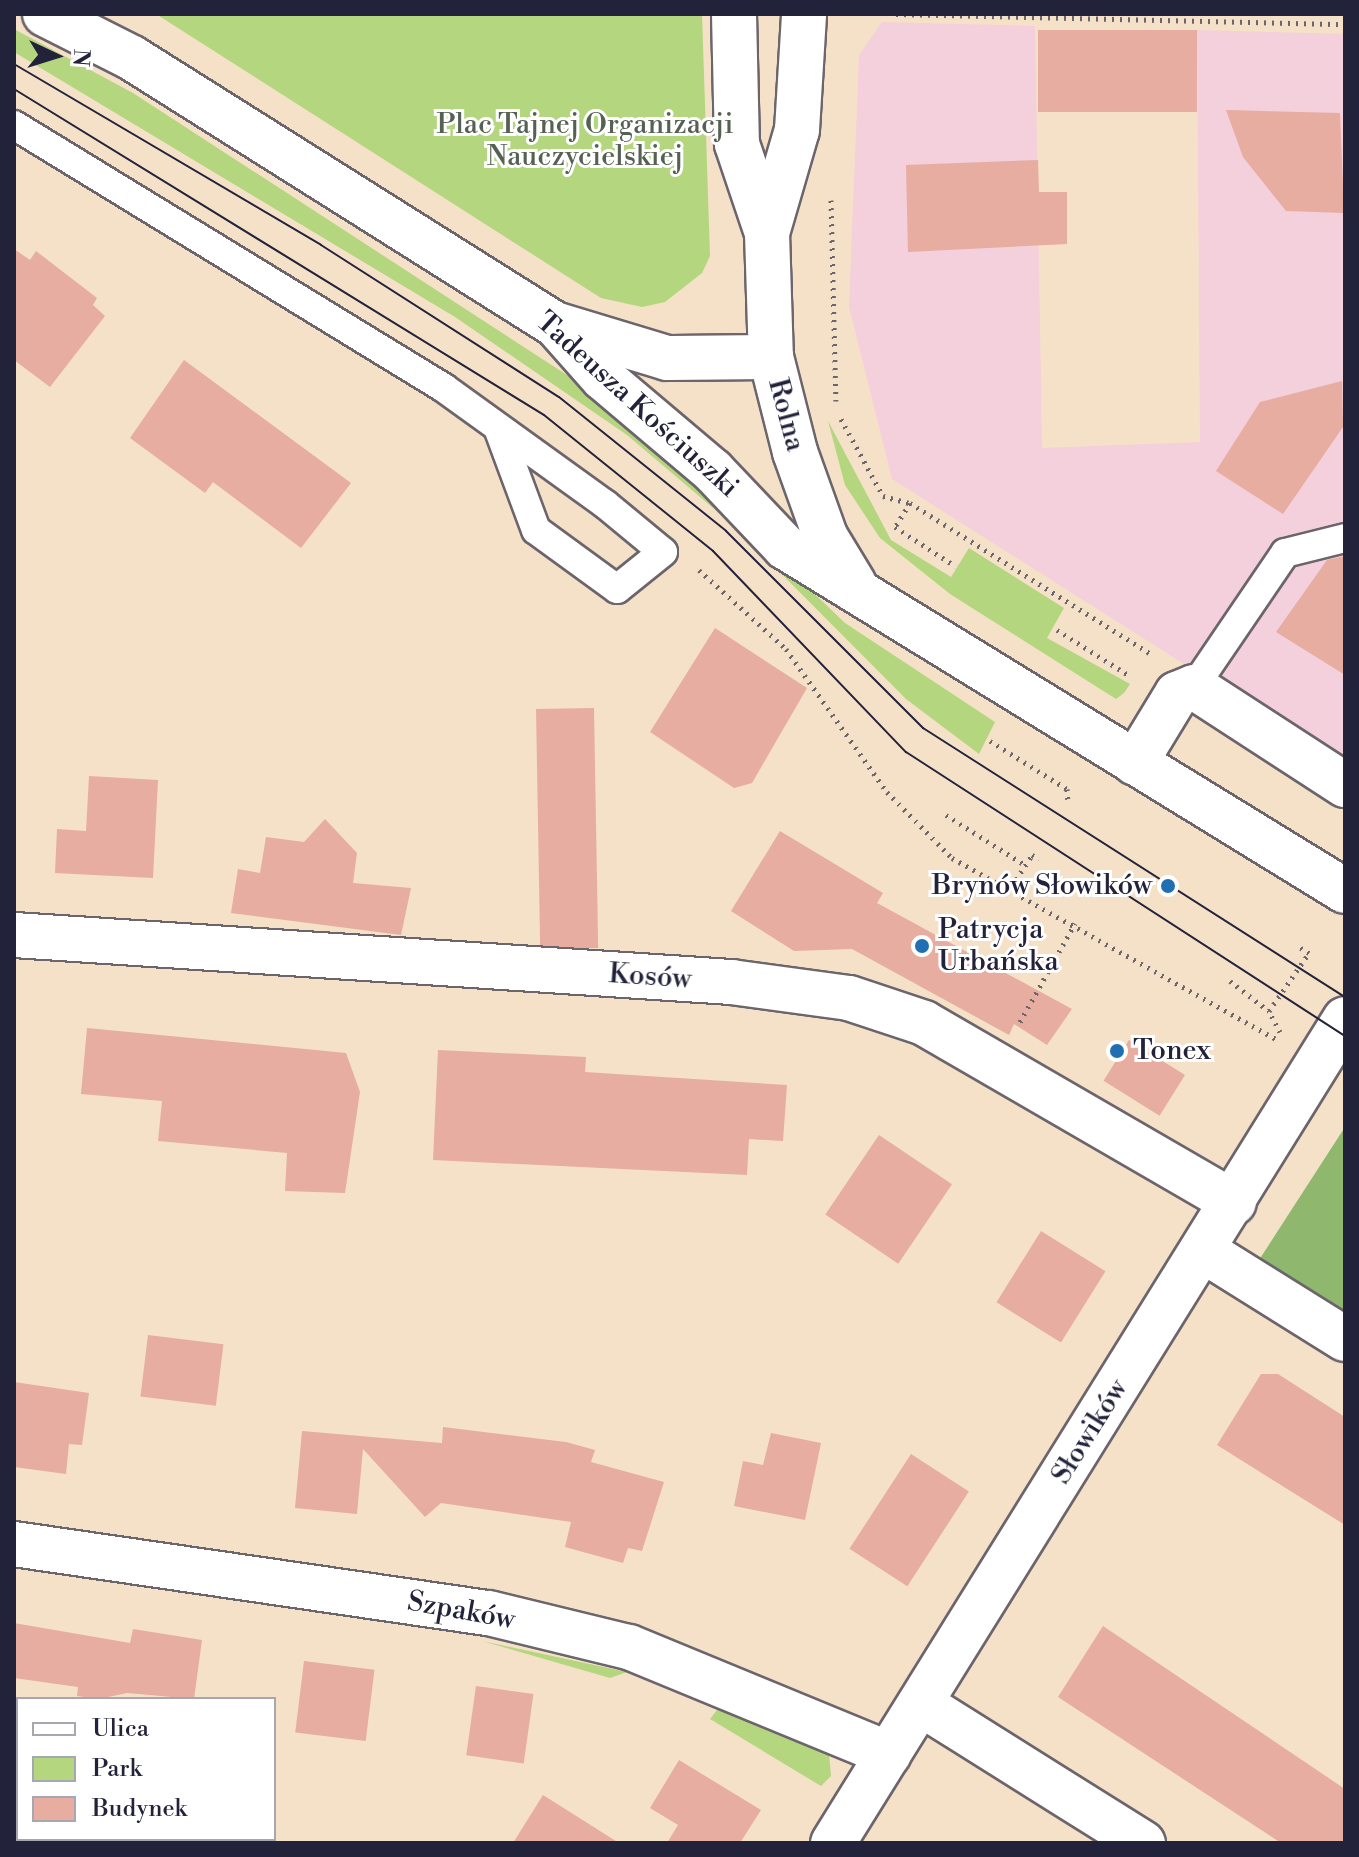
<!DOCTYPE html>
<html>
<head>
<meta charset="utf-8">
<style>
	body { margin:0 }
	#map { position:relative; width:1359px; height:1857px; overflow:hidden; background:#f5e1c8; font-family:"Libre Bodoni",serif }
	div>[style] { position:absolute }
	.built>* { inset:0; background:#f4cfdc }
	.green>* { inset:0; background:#b4d67e }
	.forest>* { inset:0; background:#8fb76d }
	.building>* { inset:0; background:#e6ada0; transform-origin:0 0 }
	.path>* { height:5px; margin-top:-2.5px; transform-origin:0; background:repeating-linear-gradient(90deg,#6c656c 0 2px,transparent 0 8px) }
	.roads { filter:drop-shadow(2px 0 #6c656c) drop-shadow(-2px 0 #6c656c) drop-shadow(0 2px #6c656c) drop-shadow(0 -2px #6c656c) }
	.service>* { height:28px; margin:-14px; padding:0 14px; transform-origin:14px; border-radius:14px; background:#fff }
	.minor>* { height:44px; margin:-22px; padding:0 22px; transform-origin:22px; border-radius:22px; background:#fff }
	.tertiary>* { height:44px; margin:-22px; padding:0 22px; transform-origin:22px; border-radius:22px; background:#fff }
	.tram>* { height:2px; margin:-1px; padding:0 1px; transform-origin:1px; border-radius:1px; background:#22223b }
	.dots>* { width:22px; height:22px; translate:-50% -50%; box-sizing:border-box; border:4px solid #fff; border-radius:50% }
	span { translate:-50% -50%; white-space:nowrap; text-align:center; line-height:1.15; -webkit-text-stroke:6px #fff; paint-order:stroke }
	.park-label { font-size:28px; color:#556152 }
	.street-label { font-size:28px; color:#22223b }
	.poi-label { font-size:28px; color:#22223b }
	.right { translate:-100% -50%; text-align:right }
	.left { translate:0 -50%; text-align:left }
	.frame { position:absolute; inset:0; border:16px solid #22223b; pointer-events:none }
	.legend { position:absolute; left:16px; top:1697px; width:260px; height:144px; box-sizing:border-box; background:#fff; border:2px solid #a7a7b1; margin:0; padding:10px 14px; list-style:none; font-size:24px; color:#22223b }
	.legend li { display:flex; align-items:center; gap:16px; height:40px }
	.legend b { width:40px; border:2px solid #a7a7b1 }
	.north { position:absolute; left:16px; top:16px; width:80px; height:80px; -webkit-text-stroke:6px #fff; paint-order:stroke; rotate:94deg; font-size:22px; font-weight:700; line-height:32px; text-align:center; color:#22223b }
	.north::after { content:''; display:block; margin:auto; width:28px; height:36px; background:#22223b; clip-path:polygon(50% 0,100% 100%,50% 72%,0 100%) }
</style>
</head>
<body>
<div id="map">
	<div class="built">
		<div style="clip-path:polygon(882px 22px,1035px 26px,1042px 448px,1200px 442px,1197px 30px,1345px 34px,1345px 766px,892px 479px,849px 307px,859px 55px)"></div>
	</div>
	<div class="green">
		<div style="clip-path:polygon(156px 14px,702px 14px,710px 256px,702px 273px,665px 302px,642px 307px,601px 298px)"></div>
		<div style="clip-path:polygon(14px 29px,133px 93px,624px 412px,845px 623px,995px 722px,979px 754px,906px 699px,732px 524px,627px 435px,455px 317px,14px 52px)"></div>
		<div style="clip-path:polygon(828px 421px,891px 540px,951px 577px,969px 548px,1064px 608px,1047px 638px,1130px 684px,1124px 693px,1116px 699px,950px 594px,880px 538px,845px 485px)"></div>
		<div style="clip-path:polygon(482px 1641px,627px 1672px,610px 1678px)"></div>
		<div style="clip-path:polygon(720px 1706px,829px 1754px,831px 1776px,821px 1786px,710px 1719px)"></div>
	</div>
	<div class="forest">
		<div style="clip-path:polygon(1345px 1127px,1345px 1314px,1259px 1260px)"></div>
	</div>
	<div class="building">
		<div style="left:1038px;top:30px;width:159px;height:82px"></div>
		<div style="clip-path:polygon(1226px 110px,1340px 113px,1344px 213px,1286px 211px,1243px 157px)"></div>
		<div style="clip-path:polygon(1038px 160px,1039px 192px,1067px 192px,1067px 244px,908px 252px,906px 165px)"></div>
		<div style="clip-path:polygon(14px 249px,30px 260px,36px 251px,97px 298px,93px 305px,105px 316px,50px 387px,14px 360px)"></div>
		<div style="clip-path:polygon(184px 360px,351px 483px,301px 548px,213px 482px,205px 493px,130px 438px)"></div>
		<div style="clip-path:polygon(1342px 381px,1343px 427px,1283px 514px,1216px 471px,1260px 402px)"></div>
		<div style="clip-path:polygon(1345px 556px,1345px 675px,1276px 632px,1327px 560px)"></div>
		<div style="clip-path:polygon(715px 628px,807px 688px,752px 783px,734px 788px,650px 732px)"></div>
		<div style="left:594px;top:708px;width:240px;height:58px;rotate:89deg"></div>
		<div style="clip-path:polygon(89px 776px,158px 780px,153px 878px,55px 873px,57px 829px,86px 831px)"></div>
		<div style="clip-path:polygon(325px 819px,357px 853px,353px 883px,411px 888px,401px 935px,231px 913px,238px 869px,260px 873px,266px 837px,304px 842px)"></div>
		<div style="clip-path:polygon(780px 831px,883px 893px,877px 903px,1072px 1009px,1047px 1045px,1014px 1024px,1009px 1035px,852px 949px,794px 951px,731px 911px)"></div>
		<div style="clip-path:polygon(87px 1028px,346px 1053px,360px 1092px,345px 1193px,285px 1191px,287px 1153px,158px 1141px,162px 1101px,81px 1094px)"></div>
		<div style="left:1129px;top:1040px;width:66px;height:48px;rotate:32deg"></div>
		<div style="clip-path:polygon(438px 1050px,586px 1057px,585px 1072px,787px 1085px,783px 1141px,749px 1139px,747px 1175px,433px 1160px)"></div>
		<div style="left:879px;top:1135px;width:88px;height:96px;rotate:34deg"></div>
		<div style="left:1041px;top:1231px;width:76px;height:84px;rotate:32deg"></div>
		<div style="left:148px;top:1335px;width:76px;height:62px;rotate:7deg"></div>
		<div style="clip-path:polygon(1261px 1374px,1278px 1374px,1345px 1417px,1345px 1525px,1217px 1445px)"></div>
		<div style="clip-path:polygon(14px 1382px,89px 1393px,82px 1445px,69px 1444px,66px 1474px,14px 1467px)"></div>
		<div style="clip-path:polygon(443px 1427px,566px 1442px,595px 1450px,591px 1462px,664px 1482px,642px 1551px,628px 1548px,623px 1563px,565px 1547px,571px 1522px,441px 1503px,425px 1517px,363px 1449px,357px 1514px,295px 1508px,302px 1431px,442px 1443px)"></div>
		<div style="clip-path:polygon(771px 1433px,821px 1443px,805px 1520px,734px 1506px,743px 1461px,763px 1465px)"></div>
		<div style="left:911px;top:1454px;width:69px;height:113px;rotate:33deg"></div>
		<div style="clip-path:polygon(14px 1623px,130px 1643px,133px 1629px,202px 1640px,194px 1699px,127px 1693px,99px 1699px,77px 1696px,78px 1687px,14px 1678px)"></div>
		<div style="clip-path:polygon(1103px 1626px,1345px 1789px,1345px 1843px,1281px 1843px,1058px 1697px)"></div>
		<div style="left:304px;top:1661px;width:71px;height:72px;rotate:7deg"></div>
		<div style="left:476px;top:1686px;width:58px;height:70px;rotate:8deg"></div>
		<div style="clip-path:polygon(679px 1760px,761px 1810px,740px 1843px,667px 1843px,678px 1825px,650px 1808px)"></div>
		<div style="clip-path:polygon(543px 1795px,619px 1843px,513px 1843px)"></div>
	</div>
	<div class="path">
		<div style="left:896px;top:14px;width:449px;rotate:1.3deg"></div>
		<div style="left:831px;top:200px;width:201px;rotate:88.6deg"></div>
		<div style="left:841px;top:419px;width:88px;rotate:61.4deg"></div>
		<div style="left:883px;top:496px;width:28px;rotate:15deg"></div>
		<div style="left:910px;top:503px;width:286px;rotate:32.1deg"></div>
		<div style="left:910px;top:503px;width:28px;rotate:122deg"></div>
		<div style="left:895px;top:527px;width:72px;rotate:33deg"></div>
		<div style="left:699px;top:570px;width:118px;rotate:42.2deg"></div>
		<div style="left:786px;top:649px;width:175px;rotate:54.8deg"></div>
		<div style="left:887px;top:792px;width:93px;rotate:45.4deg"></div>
		<div style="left:952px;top:858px;width:372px;rotate:29.2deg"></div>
		<div style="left:1057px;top:630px;width:86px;rotate:32.2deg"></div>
		<div style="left:990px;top:741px;width:91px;rotate:31.9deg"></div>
		<div style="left:1067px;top:789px;width:15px;rotate:86deg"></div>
		<div style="left:946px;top:815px;width:93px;rotate:32.3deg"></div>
		<div style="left:1012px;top:886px;width:37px;rotate:-57deg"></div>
		<div style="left:1032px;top:855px;width:8px;rotate:30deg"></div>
		<div style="left:1230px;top:981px;width:49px;rotate:37.6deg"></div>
		<div style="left:1020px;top:1022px;width:113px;rotate:-60.9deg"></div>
		<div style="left:1280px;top:1032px;width:24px;rotate:-118deg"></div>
		<div style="left:1269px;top:1011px;width:70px;rotate:-55.4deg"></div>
		<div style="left:1309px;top:953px;width:13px;rotate:-148deg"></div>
	</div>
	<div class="roads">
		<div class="service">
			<div style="left:14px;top:125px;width:504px;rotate:31.45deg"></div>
			<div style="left:444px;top:388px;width:198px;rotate:35.8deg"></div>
			<div style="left:605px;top:504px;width:75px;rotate:39.6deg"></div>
			<div style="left:663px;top:552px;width:59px;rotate:141.2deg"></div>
			<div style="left:617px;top:589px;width:100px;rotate:-143.9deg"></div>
			<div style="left:536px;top:530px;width:109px;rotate:-110.4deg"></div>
			<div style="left:1194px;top:687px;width:162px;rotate:-55.8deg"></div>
			<div style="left:1285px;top:553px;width:62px;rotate:-14deg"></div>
		</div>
		<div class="minor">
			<div style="left:1135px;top:763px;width:81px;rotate:-58.7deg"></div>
			<div style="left:1177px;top:694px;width:18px;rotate:-22deg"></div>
			<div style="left:1194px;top:687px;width:180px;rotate:33deg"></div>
			<div style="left:14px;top:935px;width:719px;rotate:3.75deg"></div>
			<div style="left:731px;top:982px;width:119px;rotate:7.7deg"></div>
			<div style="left:849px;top:998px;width:79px;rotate:18.4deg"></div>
			<div style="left:924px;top:1023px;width:358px;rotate:30.1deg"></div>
			<div style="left:1204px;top:1251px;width:166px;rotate:32deg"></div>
			<div style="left:14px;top:1544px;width:480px;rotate:8.3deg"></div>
			<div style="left:489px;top:1613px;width:144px;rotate:13.7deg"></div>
			<div style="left:629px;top:1647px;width:281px;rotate:22.4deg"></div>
			<div style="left:921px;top:1704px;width:262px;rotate:32.1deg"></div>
			<div style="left:833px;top:1843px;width:970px;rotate:-58.14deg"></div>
		</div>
		<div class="tertiary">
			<div style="left:45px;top:14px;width:97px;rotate:26.8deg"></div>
			<div style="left:132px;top:58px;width:500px;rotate:32.2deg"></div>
			<div style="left:555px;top:324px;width:72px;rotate:48.4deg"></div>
			<div style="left:603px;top:378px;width:144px;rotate:40.2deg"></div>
			<div style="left:713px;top:471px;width:105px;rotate:46.5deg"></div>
			<div style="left:785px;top:547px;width:657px;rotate:31.56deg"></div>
			<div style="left:734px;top:14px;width:130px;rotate:88.7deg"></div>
			<div style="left:737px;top:144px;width:94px;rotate:71.4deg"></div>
			<div style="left:767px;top:233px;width:124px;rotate:88.2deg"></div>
			<div style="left:771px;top:357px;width:98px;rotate:75.8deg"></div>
			<div style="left:795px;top:452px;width:89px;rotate:70.3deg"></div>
			<div style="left:825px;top:536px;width:56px;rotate:58.9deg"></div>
			<div style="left:767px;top:233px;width:107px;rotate:-73.8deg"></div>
			<div style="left:797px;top:130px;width:116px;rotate:-86.5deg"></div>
			<div style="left:558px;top:325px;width:114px;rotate:16.8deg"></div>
			<div style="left:667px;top:358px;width:104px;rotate:-0.6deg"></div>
		</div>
	</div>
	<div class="tram">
		<div style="left:14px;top:64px;width:356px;rotate:30.5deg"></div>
		<div style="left:321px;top:245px;width:282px;rotate:32.6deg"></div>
		<div style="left:559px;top:397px;width:214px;rotate:38.7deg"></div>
		<div style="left:726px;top:531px;width:279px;rotate:45deg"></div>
		<div style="left:923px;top:728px;width:500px;rotate:32.52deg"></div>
		<div style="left:14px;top:89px;width:622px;rotate:31.6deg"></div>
		<div style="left:544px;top:415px;width:217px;rotate:38.8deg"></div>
		<div style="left:713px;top:551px;width:279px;rotate:46.2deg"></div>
		<div style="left:906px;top:752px;width:523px;rotate:32.9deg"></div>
	</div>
	<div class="dots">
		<div style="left:1168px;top:886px;background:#1f6fb2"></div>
		<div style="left:922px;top:946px;background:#1f6fb2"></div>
		<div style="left:1117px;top:1051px;background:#1f6fb2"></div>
	</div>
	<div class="park-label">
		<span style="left:585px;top:141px">Plac Tajnej Organizacji<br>Nauczycielskiej</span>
	</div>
	<div class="street-label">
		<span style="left:637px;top:405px;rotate:42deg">Tadeusza Kościuszki</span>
		<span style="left:786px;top:415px;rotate:75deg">Rolna</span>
		<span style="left:650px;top:977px;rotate:4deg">Kosów</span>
		<span style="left:1090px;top:1432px;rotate:-58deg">Słowików</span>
		<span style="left:461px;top:1611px;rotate:10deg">Szpaków</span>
	</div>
	<div class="poi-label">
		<span class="right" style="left:1152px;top:886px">Brynów Słowików</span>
		<span class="left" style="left:938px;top:946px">Patrycja<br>Urbańska</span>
		<span class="left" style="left:1133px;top:1051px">Tonex</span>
	</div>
	<div class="frame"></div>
	<ul class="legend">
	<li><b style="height:10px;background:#fff"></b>Ulica</li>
	<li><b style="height:22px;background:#b4d67e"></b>Park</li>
	<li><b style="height:22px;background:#e6ada0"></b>Budynek</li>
	</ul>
	<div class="north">N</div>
</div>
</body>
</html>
